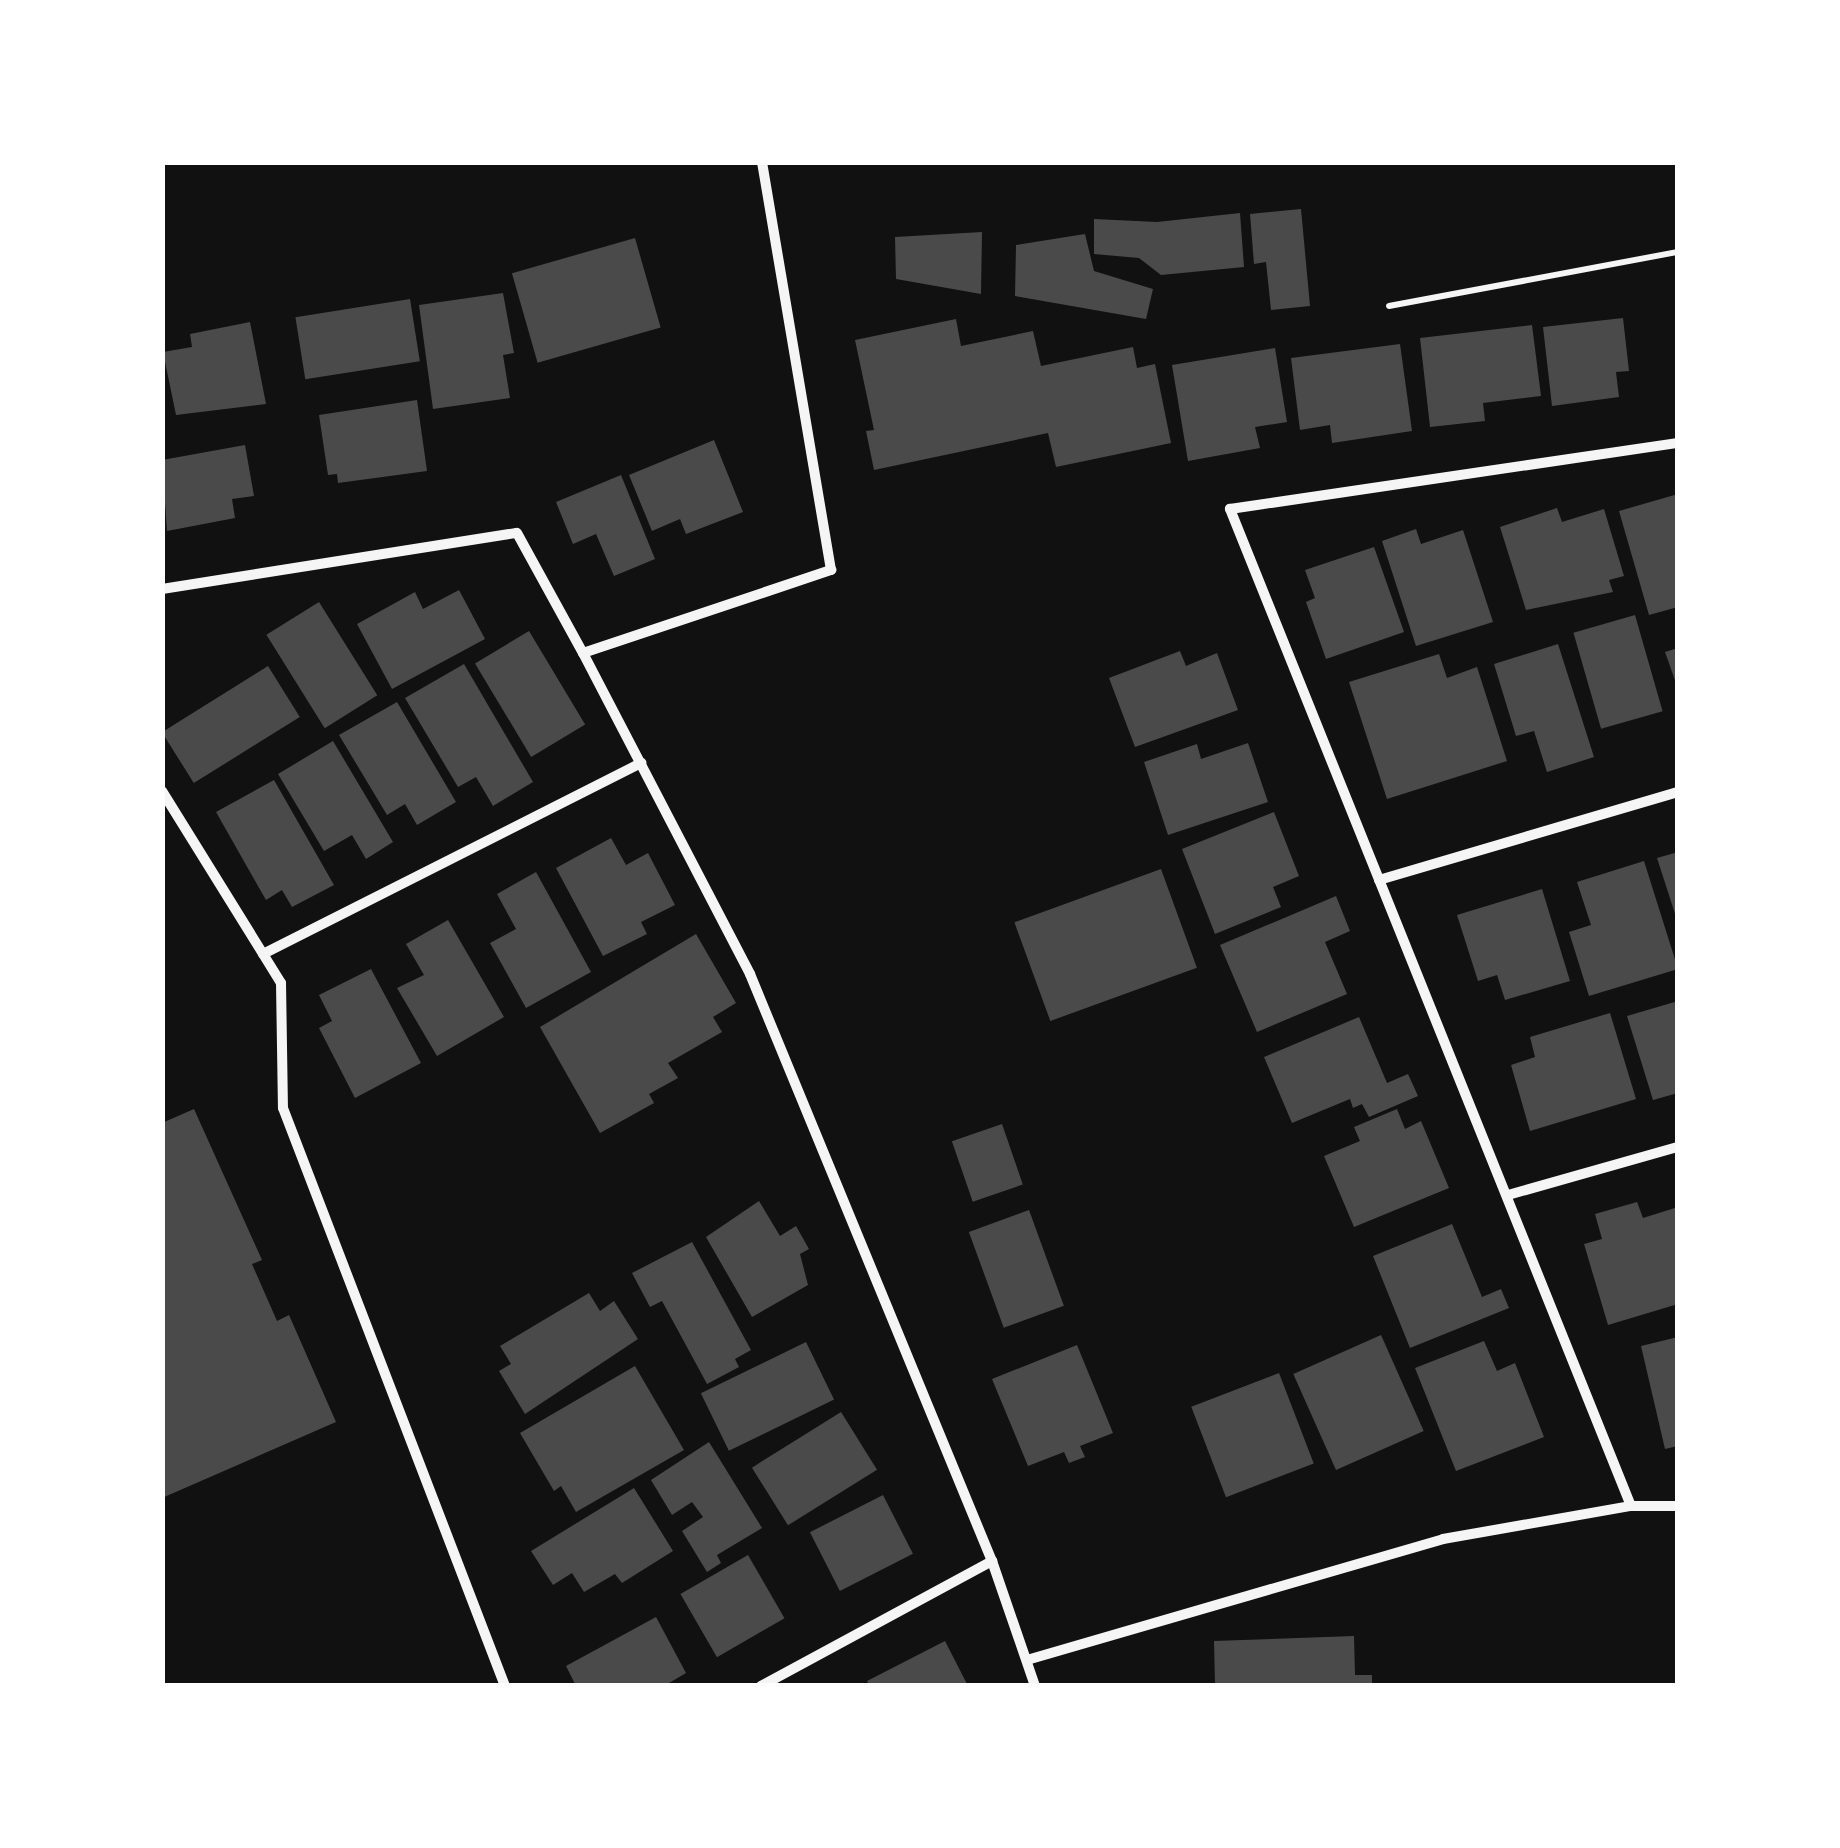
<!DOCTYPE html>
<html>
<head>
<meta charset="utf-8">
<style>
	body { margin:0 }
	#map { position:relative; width:1840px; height:1848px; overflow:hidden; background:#111; font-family:"Public Sans",sans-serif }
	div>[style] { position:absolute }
	.building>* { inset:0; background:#4a4a4a; transform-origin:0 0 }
	.path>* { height:6px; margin:-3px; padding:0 3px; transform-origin:3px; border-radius:3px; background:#f5f5f5 }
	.minor>* { height:10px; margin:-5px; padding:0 5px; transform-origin:5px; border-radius:5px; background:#f5f5f5 }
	span { translate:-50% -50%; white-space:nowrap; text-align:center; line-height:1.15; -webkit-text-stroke:8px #fff; paint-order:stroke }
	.frame { position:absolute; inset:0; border:165px solid #fff; pointer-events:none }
</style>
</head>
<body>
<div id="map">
	<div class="building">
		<div style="clip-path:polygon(1301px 209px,1310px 306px,1271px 310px,1266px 262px,1254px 264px,1250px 214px)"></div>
		<div style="clip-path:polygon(1240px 213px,1244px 267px,1161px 275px,1139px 258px,1094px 254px,1094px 219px,1157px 222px)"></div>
		<div style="clip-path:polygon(982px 232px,981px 294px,896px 279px,895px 237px)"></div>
		<div style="clip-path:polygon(1085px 234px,1094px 271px,1153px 289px,1146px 319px,1015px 296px,1016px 245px)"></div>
		<div style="left:635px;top:238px;width:93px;height:128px;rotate:74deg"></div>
		<div style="clip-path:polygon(503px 293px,514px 353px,503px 355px,510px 398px,433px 409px,419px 305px)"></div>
		<div style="left:410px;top:299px;width:63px;height:116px;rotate:81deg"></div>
		<div style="clip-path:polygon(1623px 318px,1629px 371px,1616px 372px,1619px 397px,1552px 406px,1543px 327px)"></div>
		<div style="clip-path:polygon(956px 319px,961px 346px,1033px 331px,1041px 366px,1133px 347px,1137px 368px,1155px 364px,1171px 443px,1056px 467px,1048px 433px,874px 470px,866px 431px,874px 430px,855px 340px)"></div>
		<div style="clip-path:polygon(250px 322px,266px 404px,176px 415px,163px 352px,192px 347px,190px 334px)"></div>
		<div style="clip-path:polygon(1532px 325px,1541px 396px,1483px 403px,1485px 421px,1430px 427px,1420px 338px)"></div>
		<div style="clip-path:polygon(1400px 344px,1412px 431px,1332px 443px,1330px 425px,1300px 430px,1291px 358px)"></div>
		<div style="clip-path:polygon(1275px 348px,1287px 422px,1255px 427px,1260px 448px,1188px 461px,1172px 365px)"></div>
		<div style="clip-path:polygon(417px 400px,427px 471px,338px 483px,337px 474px,328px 475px,319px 415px)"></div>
		<div style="clip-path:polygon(714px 440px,743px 512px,686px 534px,680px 519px,652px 531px,629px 475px)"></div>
		<div style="clip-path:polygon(245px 445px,254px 496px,232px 499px,235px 518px,167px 531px,162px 460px)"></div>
		<div style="clip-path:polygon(621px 475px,655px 559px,614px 576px,596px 534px,573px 544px,556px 502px)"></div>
		<div style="clip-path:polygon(1678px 494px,1678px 607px,1649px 615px,1619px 511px)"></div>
		<div style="clip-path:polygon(1557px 508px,1562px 522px,1604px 509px,1624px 576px,1609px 580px,1613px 592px,1526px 610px,1500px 527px)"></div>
		<div style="clip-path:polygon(1416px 529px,1421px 544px,1463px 530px,1493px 622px,1416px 646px,1382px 541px)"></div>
		<div style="clip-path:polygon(1374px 547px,1404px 632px,1326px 659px,1306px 602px,1315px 598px,1305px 570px)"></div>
		<div style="clip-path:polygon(459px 590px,485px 639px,392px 689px,357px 624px,415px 592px,423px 609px)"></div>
		<div style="left:319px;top:602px;width:110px;height:62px;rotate:58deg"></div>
		<div style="left:1635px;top:615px;width:100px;height:64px;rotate:74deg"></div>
		<div style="left:529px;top:631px;width:109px;height:63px;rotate:59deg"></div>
		<div style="clip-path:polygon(1558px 644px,1594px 757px,1547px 772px,1534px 731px,1516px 736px,1494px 664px)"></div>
		<div style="clip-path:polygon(1678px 648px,1678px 686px,1677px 686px,1665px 652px)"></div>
		<div style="clip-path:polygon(1180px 651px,1186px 666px,1217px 653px,1238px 710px,1135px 747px,1109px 678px)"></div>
		<div style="clip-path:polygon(1439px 654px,1447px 678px,1477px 667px,1507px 761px,1387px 799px,1349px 682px)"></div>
		<div style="clip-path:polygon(464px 664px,533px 782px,493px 806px,476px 777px,458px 787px,405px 698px)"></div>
		<div style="left:268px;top:666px;width:60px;height:125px;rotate:58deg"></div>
		<div style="clip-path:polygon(397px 702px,456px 802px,417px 825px,405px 804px,387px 815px,339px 735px)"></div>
		<div style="clip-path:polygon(333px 741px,393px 842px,366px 859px,352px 835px,324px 851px,278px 774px)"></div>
		<div style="clip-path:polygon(1248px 743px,1268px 802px,1168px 835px,1144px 762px,1197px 744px,1201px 759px)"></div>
		<div style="clip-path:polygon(274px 780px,334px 885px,292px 907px,282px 890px,266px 900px,216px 812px)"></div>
		<div style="clip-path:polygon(1274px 812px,1299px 876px,1273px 887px,1281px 907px,1215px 934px,1182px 849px)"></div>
		<div style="clip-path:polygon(611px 838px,626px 865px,648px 853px,675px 905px,641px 922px,647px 934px,603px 956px,556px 868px)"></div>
		<div style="clip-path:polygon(1678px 852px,1678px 920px,1677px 920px,1657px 858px)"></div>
		<div style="clip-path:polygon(1644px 861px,1678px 969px,1589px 996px,1569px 932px,1591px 925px,1577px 882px)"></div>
		<div style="left:1161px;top:869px;width:105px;height:156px;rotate:70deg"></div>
		<div style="clip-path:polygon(536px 872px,591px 972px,526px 1008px,490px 943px,516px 929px,497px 894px)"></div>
		<div style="clip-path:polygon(1542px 889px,1570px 981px,1505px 1000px,1497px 975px,1478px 981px,1457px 915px)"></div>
		<div style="clip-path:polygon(1336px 896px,1350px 931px,1325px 942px,1347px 994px,1257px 1032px,1220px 945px)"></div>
		<div style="clip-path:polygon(448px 920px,504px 1017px,437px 1056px,397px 988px,424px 975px,406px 944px)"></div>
		<div style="clip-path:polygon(696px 934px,736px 1003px,713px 1017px,722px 1032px,668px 1063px,678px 1078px,649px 1094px,654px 1103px,600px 1133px,540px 1027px)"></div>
		<div style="clip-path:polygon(371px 969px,421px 1063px,355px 1098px,319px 1028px,332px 1021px,319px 995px)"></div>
		<div style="clip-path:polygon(1678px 1001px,1678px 1093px,1653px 1100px,1627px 1016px)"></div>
		<div style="clip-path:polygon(1610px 1013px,1636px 1099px,1530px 1131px,1511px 1065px,1535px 1057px,1530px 1037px)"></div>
		<div style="clip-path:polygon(1359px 1017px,1387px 1083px,1408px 1074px,1418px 1096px,1369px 1117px,1362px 1104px,1353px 1108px,1350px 1099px,1292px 1123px,1264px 1057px)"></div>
		<div style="clip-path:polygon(194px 1109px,262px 1260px,252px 1264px,277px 1321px,289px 1315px,336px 1422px,162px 1498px,162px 1123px)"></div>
		<div style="clip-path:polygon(1397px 1109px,1405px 1129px,1421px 1121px,1449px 1188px,1354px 1227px,1324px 1156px,1360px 1141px,1354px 1127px)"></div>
		<div style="left:1002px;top:1124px;width:64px;height:53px;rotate:71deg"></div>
		<div style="clip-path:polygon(759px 1201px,780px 1236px,796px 1226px,809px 1249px,800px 1254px,808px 1285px,752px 1317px,706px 1237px)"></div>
		<div style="clip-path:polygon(1637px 1202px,1643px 1218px,1678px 1207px,1678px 1304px,1608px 1325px,1584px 1244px,1602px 1239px,1595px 1214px)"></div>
		<div style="left:1029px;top:1210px;width:102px;height:64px;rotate:70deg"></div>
		<div style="clip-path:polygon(1452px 1224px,1482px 1297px,1501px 1289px,1509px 1308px,1410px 1348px,1373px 1256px)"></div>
		<div style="clip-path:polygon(692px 1242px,751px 1350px,735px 1359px,739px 1367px,707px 1384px,662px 1301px,650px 1307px,632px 1273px)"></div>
		<div style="clip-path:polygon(589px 1293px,600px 1311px,614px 1301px,638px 1339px,525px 1414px,499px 1371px,511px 1364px,500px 1346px)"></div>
		<div style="left:1381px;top:1335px;width:105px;height:96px;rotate:66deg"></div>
		<div style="clip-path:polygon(1678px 1337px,1678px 1446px,1665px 1449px,1641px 1346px)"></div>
		<div style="clip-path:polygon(1484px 1341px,1497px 1371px,1515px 1363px,1544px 1437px,1456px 1471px,1415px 1368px)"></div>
		<div style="left:806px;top:1342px;width:64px;height:117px;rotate:64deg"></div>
		<div style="clip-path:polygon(1077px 1345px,1113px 1433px,1080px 1446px,1085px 1457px,1069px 1463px,1064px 1452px,1028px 1466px,992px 1379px)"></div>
		<div style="clip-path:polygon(635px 1366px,684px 1450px,576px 1512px,561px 1486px,554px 1491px,520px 1433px)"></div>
		<div style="left:1279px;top:1373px;width:97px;height:94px;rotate:69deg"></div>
		<div style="left:841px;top:1412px;width:68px;height:105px;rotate:58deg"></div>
		<div style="clip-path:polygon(709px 1442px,762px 1528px,717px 1555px,721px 1563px,707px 1572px,682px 1531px,703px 1517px,692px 1502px,672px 1515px,651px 1480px)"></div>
		<div style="clip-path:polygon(634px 1488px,673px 1551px,622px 1583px,615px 1574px,584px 1592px,572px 1573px,553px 1585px,531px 1551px)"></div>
		<div style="left:883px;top:1495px;width:66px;height:82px;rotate:63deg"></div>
		<div style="left:748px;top:1555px;width:73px;height:78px;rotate:60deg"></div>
		<div style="clip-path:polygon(656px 1617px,686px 1673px,664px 1686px,576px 1686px,566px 1666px)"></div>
		<div style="clip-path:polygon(1354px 1636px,1355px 1675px,1372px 1675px,1372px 1686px,1215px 1686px,1214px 1641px)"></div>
		<div style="clip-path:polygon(945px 1641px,968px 1686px,870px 1686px,867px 1681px)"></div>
	</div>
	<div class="path">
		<div style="left:1389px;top:306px;width:294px;rotate:-10.6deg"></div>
	</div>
	<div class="minor">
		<div style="left:162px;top:589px;width:359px;rotate:-9deg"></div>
		<div style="left:517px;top:533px;width:137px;rotate:61.2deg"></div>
		<div style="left:583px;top:653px;width:262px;rotate:-18.5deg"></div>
		<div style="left:831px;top:570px;width:414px;rotate:-99.6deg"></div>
		<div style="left:583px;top:653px;width:362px;rotate:62.5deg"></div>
		<div style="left:750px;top:974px;width:635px;rotate:67.6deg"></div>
		<div style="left:992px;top:1561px;width:132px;rotate:71deg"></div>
		<div style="left:162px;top:791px;width:226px;rotate:58.2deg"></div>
		<div style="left:281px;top:983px;width:125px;rotate:89.1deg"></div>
		<div style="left:283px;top:1108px;width:619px;rotate:68.99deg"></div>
		<div style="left:1379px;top:880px;width:312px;rotate:-16.4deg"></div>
		<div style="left:263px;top:954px;width:424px;rotate:-26.8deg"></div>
		<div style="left:1508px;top:1195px;width:177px;rotate:-15.8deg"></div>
		<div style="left:1631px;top:1506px;width:1075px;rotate:-111.91deg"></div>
		<div style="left:1230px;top:509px;width:453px;rotate:-8.4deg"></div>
		<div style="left:1027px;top:1660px;width:433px;rotate:-16.2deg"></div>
		<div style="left:1443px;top:1539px;width:191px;rotate:-10deg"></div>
		<div style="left:1631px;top:1506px;width:47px"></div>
		<div style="left:761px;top:1686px;width:263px;rotate:-28.4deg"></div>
	</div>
	<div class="frame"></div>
</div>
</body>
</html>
